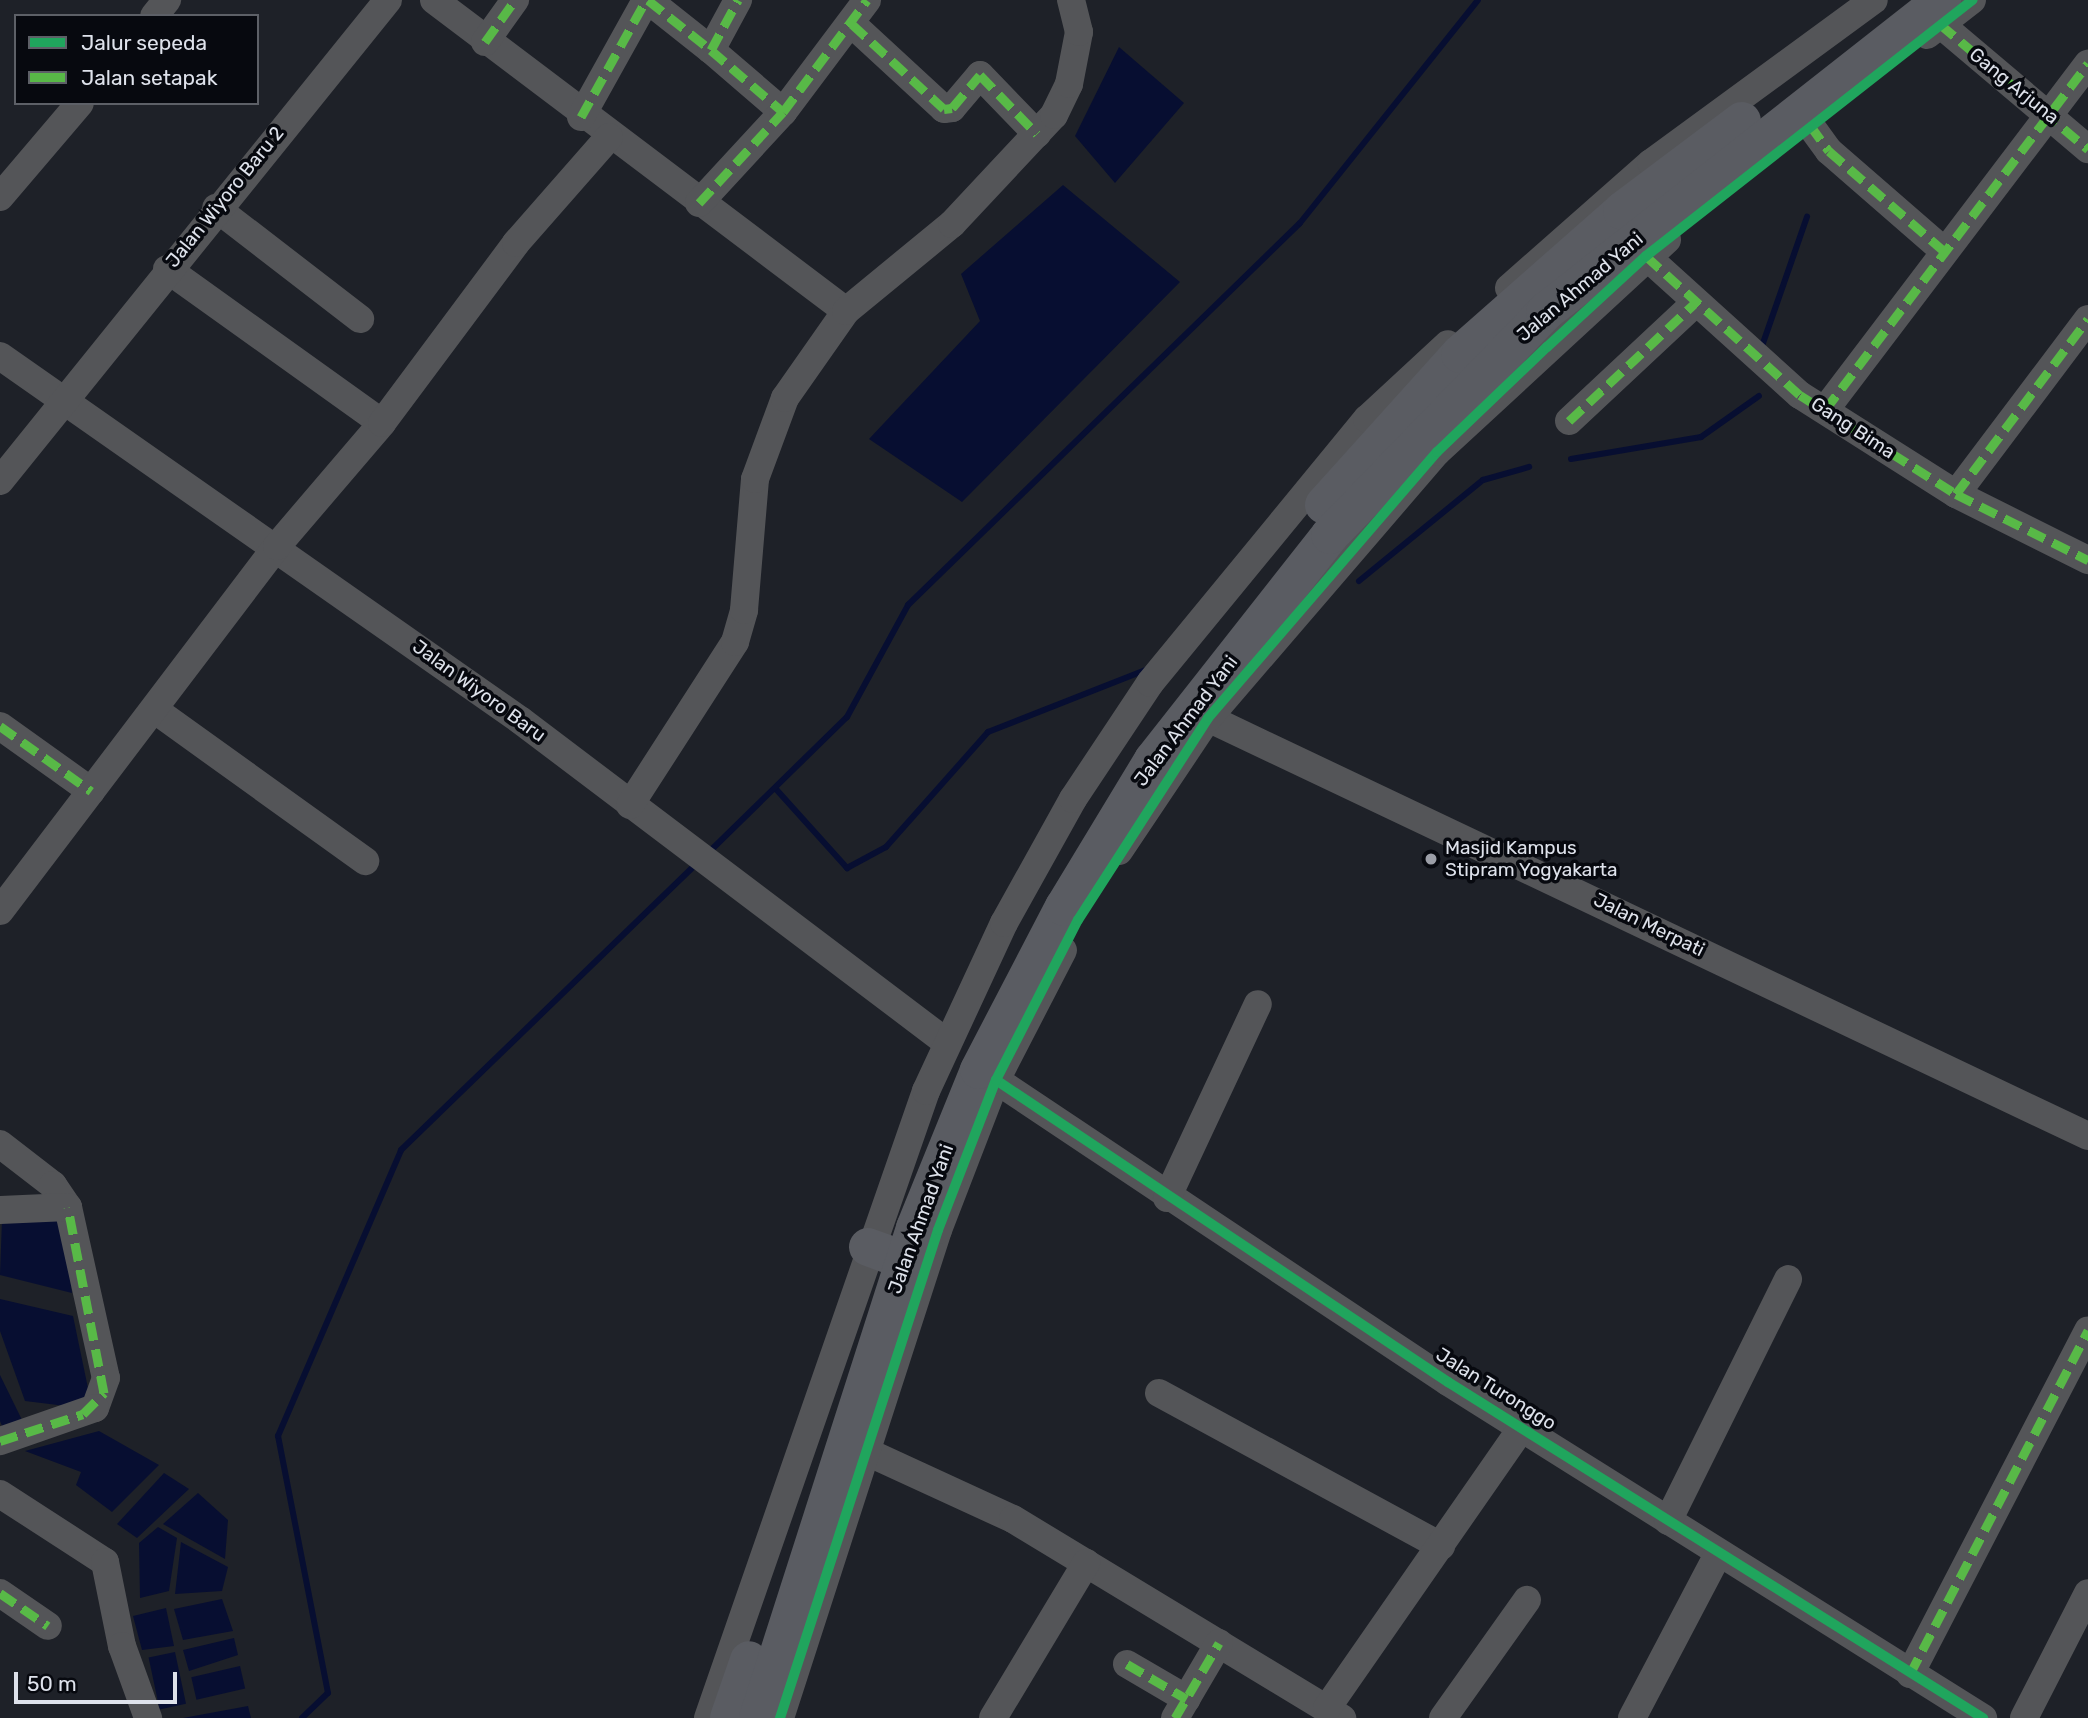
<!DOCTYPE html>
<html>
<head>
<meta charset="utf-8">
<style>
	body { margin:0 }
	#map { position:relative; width:2088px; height:1718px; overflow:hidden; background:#1e2128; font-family:Rubik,sans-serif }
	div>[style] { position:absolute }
	.water>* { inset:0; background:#070e31; transform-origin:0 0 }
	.stream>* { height:6px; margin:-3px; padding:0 3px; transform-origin:3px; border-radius:3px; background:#070e31 }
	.minor>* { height:28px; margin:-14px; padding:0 14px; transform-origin:14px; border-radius:14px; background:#545558 }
	.highway>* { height:38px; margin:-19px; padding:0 19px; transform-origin:19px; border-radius:19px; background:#5a5c62 }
	.quiet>* { height:9px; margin-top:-4.5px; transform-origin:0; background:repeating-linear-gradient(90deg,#58b947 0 18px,transparent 0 27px) }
	.cycleway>* { height:10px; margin:-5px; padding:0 5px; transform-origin:5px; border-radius:5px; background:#20a55d }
	.dots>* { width:19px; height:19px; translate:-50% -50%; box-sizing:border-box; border:4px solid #07090f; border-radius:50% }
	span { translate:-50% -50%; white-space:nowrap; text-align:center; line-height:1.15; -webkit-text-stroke:7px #07090f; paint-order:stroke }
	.street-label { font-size:19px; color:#dee2eb }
	.poi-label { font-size:19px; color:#dee2eb }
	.left { translate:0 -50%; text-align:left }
	.legend { position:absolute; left:14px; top:14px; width:245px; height:91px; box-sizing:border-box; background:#07090f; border:2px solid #5d6067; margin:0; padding:9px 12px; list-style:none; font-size:21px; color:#dee2eb }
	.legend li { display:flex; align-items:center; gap:14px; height:35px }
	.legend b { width:35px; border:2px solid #5d6067 }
	.scale { position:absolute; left:14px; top:1672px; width:163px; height:32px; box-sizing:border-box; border:4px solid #dee2eb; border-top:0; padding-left:9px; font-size:21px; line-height:24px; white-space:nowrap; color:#dee2eb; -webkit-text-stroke:5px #07090f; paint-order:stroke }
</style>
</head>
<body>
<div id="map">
	<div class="water">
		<div style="clip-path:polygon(1119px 47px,1184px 103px,1115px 183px,1075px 136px)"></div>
		<div style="clip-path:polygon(1063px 185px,1180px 282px,962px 502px,869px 439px,980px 321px,961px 274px)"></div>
		<div style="clip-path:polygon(62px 1219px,72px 1293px,0 1275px,2px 1220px)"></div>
		<div style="clip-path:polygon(0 1299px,73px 1316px,89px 1393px,74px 1407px,25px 1401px,0 1331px)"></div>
		<div style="clip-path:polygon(0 1375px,23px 1422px,4px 1431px,0 1421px)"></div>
		<div style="clip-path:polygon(99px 1431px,159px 1465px,112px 1512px,76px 1485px,81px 1472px,25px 1451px)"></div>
		<div style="clip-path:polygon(164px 1473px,189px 1489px,137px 1538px,117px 1524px)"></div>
		<div style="clip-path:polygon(198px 1493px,228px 1520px,225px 1559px,163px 1524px)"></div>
		<div style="clip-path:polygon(158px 1527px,177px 1538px,169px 1591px,140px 1598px,139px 1543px)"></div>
		<div style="clip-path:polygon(181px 1542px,228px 1567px,222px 1591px,175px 1594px)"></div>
		<div style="clip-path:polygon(222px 1599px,233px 1631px,183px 1640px,174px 1609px)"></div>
		<div style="clip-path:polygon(166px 1608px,174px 1646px,142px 1650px,133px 1616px)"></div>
		<div style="clip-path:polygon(234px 1638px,238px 1655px,189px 1671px,183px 1650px)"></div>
		<div style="left:175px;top:1652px;width:53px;height:27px;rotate:78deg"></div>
		<div style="left:240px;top:1666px;width:23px;height:50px;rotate:77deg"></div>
		<div style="clip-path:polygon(248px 1706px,251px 1718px,183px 1718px)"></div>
	</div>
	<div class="stream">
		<div style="left:1762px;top:346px;width:137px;rotate:-70.8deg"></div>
		<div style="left:1571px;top:459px;width:132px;rotate:-9.6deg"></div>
		<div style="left:1701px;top:437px;width:71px;rotate:-35.3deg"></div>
		<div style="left:1359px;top:581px;width:160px;rotate:-39.2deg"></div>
		<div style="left:1483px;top:480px;width:48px;rotate:-15.8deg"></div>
		<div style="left:775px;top:788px;width:108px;rotate:48deg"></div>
		<div style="left:847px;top:868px;width:44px;rotate:-28.3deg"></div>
		<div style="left:886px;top:847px;width:154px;rotate:-48.4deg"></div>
		<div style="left:988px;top:732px;width:172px;rotate:-21.5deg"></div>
		<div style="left:707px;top:854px;width:196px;rotate:-44.4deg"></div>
		<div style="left:847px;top:717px;width:128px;rotate:-61.4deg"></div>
		<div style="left:908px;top:605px;width:547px;rotate:-44.26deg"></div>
		<div style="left:1300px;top:223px;width:285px;rotate:-51.4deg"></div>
		<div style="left:302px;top:1718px;width:36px;rotate:-44deg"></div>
		<div style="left:328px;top:1693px;width:262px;rotate:-101deg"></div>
		<div style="left:278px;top:1436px;width:311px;rotate:-66.7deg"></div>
		<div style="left:401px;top:1150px;width:411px;rotate:-44.1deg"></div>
	</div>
	<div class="minor">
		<div style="left:434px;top:0;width:516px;rotate:37.05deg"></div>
		<div style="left:648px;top:0;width:80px;rotate:38.4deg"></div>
		<div style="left:711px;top:50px;width:57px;rotate:-61.6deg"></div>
		<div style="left:154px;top:16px;width:21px;rotate:-51deg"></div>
		<div style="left:852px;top:24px;width:125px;rotate:42.7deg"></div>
		<div style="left:944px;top:109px;width:8px;rotate:-7deg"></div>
		<div style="left:952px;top:108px;width:43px;rotate:-49.7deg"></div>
		<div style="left:980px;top:75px;width:82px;rotate:46deg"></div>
		<div style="left:1940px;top:24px;width:194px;rotate:40.2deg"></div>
		<div style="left:1927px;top:35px;width:57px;rotate:-37.9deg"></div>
		<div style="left:485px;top:42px;width:52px;rotate:-54.5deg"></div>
		<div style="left:711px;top:50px;width:95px;rotate:40.7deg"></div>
		<div style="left:581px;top:117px;width:134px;rotate:-60.9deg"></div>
		<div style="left:1810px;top:125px;width:32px;rotate:54deg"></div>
		<div style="left:1829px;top:151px;width:151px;rotate:41deg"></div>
		<div style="left:0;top:197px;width:123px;rotate:-49.6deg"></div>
		<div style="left:699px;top:203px;width:124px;rotate:-47.3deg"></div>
		<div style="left:783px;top:112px;width:140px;rotate:-53.1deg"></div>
		<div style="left:216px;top:208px;width:182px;rotate:37.6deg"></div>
		<div style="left:1646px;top:256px;width:207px;rotate:42.1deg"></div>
		<div style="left:1800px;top:395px;width:185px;rotate:32.4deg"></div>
		<div style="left:1956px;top:494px;width:148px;rotate:26.6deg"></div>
		<div style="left:167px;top:269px;width:264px;rotate:35.6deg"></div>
		<div style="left:1509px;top:288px;width:189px;rotate:-41.4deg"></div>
		<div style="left:1651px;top:163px;width:276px;rotate:-36.2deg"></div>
		<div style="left:0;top:356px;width:635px;rotate:34.99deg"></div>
		<div style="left:520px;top:720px;width:534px;rotate:37.08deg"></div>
		<div style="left:1825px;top:410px;width:435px;rotate:-52.8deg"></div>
		<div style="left:1569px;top:421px;width:171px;rotate:-43.1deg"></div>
		<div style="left:0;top:481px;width:618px;rotate:-51.11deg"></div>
		<div style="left:1956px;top:494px;width:219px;rotate:-53deg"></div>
		<div style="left:155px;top:710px;width:259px;rotate:35.7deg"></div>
		<div style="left:1208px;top:718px;width:974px;rotate:25.41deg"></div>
		<div style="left:0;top:726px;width:112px;rotate:35.5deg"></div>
		<div style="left:630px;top:805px;width:194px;rotate:-57.2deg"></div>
		<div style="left:735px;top:642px;width:33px;rotate:-74deg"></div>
		<div style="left:744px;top:610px;width:131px;rotate:-85.2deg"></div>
		<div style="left:755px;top:479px;width:86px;rotate:-69.7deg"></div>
		<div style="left:785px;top:398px;width:106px;rotate:-55deg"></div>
		<div style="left:846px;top:311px;width:137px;rotate:-39.4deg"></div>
		<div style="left:952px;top:224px;width:149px;rotate:-46.9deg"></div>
		<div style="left:1054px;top:115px;width:34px;rotate:-64deg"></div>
		<div style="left:1069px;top:84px;width:53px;rotate:-79.1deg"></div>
		<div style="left:1079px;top:32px;width:33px;rotate:-104deg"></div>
		<div style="left:1119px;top:851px;width:160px;rotate:-56.2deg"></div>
		<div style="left:1208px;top:718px;width:351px;rotate:-49.3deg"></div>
		<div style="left:1437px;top:452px;width:313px;rotate:-42.7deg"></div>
		<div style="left:0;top:911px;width:458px;rotate:-52.8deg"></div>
		<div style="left:277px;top:546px;width:162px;rotate:-49.5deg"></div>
		<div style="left:382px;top:423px;width:224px;rotate:-53.3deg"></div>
		<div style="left:516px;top:243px;width:141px;rotate:-48.7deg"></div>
		<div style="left:996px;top:1080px;width:544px;rotate:33.75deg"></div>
		<div style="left:1448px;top:1382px;width:632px;rotate:32.13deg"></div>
		<div style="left:0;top:1144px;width:67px;rotate:37.7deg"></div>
		<div style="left:53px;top:1185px;width:27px;rotate:56deg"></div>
		<div style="left:68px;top:1207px;width:175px;rotate:77.5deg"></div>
		<div style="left:106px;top:1378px;width:32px;rotate:110deg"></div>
		<div style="left:95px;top:1408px;width:101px;rotate:160.8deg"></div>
		<div style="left:1167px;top:1198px;width:214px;rotate:-64.9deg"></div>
		<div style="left:0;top:1210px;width:68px;rotate:-2.5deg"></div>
		<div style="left:1159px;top:1393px;width:321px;rotate:28.5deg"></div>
		<div style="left:865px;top:1451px;width:163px;rotate:24.7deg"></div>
		<div style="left:1013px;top:1519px;width:385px;rotate:31.2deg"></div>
		<div style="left:0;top:1494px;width:125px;rotate:32.9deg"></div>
		<div style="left:105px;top:1562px;width:86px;rotate:78.6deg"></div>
		<div style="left:122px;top:1646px;width:77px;rotate:70.1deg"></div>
		<div style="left:1668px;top:1521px;width:270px;rotate:-63.6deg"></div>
		<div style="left:0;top:1593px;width:58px;rotate:34.5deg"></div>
		<div style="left:1127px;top:1664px;width:69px;rotate:30.3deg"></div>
		<div style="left:1910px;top:1674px;width:387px;rotate:-62.6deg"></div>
		<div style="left:1327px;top:1708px;width:345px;rotate:-55.2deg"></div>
		<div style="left:708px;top:1718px;width:664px;rotate:-70.83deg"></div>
		<div style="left:926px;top:1091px;width:185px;rotate:-65.1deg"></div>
		<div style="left:1004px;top:923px;width:142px;rotate:-60.9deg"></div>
		<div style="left:1073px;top:799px;width:139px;rotate:-56.4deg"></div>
		<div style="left:1150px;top:683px;width:342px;rotate:-50.6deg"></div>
		<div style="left:1367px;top:419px;width:110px;rotate:-42.8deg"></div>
		<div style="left:780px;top:1718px;width:513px;rotate:-72.06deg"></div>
		<div style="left:938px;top:1230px;width:161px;rotate:-68.9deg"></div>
		<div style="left:996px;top:1080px;width:146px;rotate:-62.7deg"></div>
		<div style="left:993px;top:1718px;width:181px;rotate:-59deg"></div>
		<div style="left:1175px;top:1718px;width:87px;rotate:-59.6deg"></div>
		<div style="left:1443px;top:1718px;width:145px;rotate:-54.6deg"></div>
		<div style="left:1632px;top:1718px;width:185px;rotate:-62.3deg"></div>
		<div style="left:2024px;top:1718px;width:140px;rotate:-62.9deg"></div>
	</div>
	<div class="highway">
		<div style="left:1324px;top:505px;width:203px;rotate:-48deg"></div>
		<div style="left:1460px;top:354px;width:216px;rotate:-41.4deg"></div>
		<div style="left:1622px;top:211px;width:150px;rotate:-36.9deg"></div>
		<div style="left:868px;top:1247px;width:20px;rotate:20deg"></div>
		<div style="left:729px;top:1718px;width:61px;rotate:-71deg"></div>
		<div style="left:758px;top:1718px;width:515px;rotate:-72.23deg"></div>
		<div style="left:915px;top:1228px;width:170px;rotate:-67.9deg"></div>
		<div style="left:979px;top:1070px;width:184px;rotate:-62.5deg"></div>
		<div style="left:1064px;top:907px;width:172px;rotate:-58.8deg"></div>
		<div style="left:1153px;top:760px;width:286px;rotate:-51.8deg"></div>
		<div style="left:1330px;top:535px;width:310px;rotate:-46deg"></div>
		<div style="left:1545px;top:312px;width:505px;rotate:-38.16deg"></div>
	</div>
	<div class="quiet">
		<div style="left:648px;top:0;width:80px;rotate:38.4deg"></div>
		<div style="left:711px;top:50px;width:57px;rotate:-61.6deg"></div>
		<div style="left:852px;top:24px;width:125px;rotate:42.7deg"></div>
		<div style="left:944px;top:109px;width:8px;rotate:-7deg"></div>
		<div style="left:952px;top:108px;width:43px;rotate:-49.7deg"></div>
		<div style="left:980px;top:75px;width:82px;rotate:46deg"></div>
		<div style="left:1940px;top:24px;width:194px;rotate:40.2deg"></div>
		<div style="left:485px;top:42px;width:52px;rotate:-54.5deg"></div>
		<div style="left:711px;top:50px;width:95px;rotate:40.7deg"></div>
		<div style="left:581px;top:117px;width:134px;rotate:-60.9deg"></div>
		<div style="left:1810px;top:125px;width:32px;rotate:54deg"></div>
		<div style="left:1829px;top:151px;width:151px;rotate:41deg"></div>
		<div style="left:699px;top:203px;width:124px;rotate:-47.3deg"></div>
		<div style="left:783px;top:112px;width:140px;rotate:-53.1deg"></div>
		<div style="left:1646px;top:256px;width:207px;rotate:42.1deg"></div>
		<div style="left:1800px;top:395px;width:185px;rotate:32.4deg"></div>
		<div style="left:1956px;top:494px;width:148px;rotate:26.6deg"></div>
		<div style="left:1825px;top:410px;width:435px;rotate:-52.8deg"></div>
		<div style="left:1569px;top:421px;width:171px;rotate:-43.1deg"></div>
		<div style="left:1956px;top:494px;width:219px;rotate:-53deg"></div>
		<div style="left:0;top:726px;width:112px;rotate:35.5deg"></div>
		<div style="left:0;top:1441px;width:87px;rotate:-18deg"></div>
		<div style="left:83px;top:1414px;width:30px;rotate:-45deg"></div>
		<div style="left:104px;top:1393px;width:189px;rotate:-101deg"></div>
		<div style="left:0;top:1593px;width:58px;rotate:34.5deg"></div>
		<div style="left:1127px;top:1664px;width:69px;rotate:30.3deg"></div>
		<div style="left:1910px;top:1674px;width:387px;rotate:-62.6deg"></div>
		<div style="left:1175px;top:1718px;width:87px;rotate:-59.6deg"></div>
	</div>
	<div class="cycleway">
		<div style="left:996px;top:1080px;width:544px;rotate:33.75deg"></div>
		<div style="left:1448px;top:1382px;width:632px;rotate:32.13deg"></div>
		<div style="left:780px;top:1718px;width:513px;rotate:-72.06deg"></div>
		<div style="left:938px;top:1230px;width:161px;rotate:-68.9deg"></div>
		<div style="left:996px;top:1080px;width:180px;rotate:-62.9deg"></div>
		<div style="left:1078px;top:920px;width:240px;rotate:-57.2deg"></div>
		<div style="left:1208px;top:718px;width:351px;rotate:-49.3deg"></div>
		<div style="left:1437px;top:452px;width:152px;rotate:-43.7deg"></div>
		<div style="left:1547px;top:347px;width:134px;rotate:-42.6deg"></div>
		<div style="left:1646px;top:256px;width:415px;rotate:-38.1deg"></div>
	</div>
	<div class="dots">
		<div style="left:1431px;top:859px;background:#9b9ea7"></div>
	</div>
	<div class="street-label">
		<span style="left:2014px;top:86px;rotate:39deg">Gang Arjuna</span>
		<span style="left:225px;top:197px;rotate:-51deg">Jalan Wiyoro Baru 2</span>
		<span style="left:1580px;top:287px;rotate:-40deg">Jalan Ahmad Yani</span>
		<span style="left:1853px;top:428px;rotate:33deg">Gang Bima</span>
		<span style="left:479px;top:691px;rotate:36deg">Jalan Wiyoro Baru</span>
		<span style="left:1186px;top:721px;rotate:-53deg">Jalan Ahmad Yani</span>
		<span style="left:1649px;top:925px;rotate:26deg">Jalan Merpati</span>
		<span style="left:921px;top:1219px;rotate:-70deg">Jalan Ahmad Yani</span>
		<span style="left:1496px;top:1389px;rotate:32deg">Jalan Turonggo</span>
	</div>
	<div class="poi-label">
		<span class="left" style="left:1445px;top:859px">Masjid Kampus<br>Stipram Yogyakarta</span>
	</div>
	<ul class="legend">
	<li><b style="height:9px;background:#20a55d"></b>Jalur sepeda</li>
	<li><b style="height:9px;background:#58b947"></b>Jalan setapak</li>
	</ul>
	<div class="scale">50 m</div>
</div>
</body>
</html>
